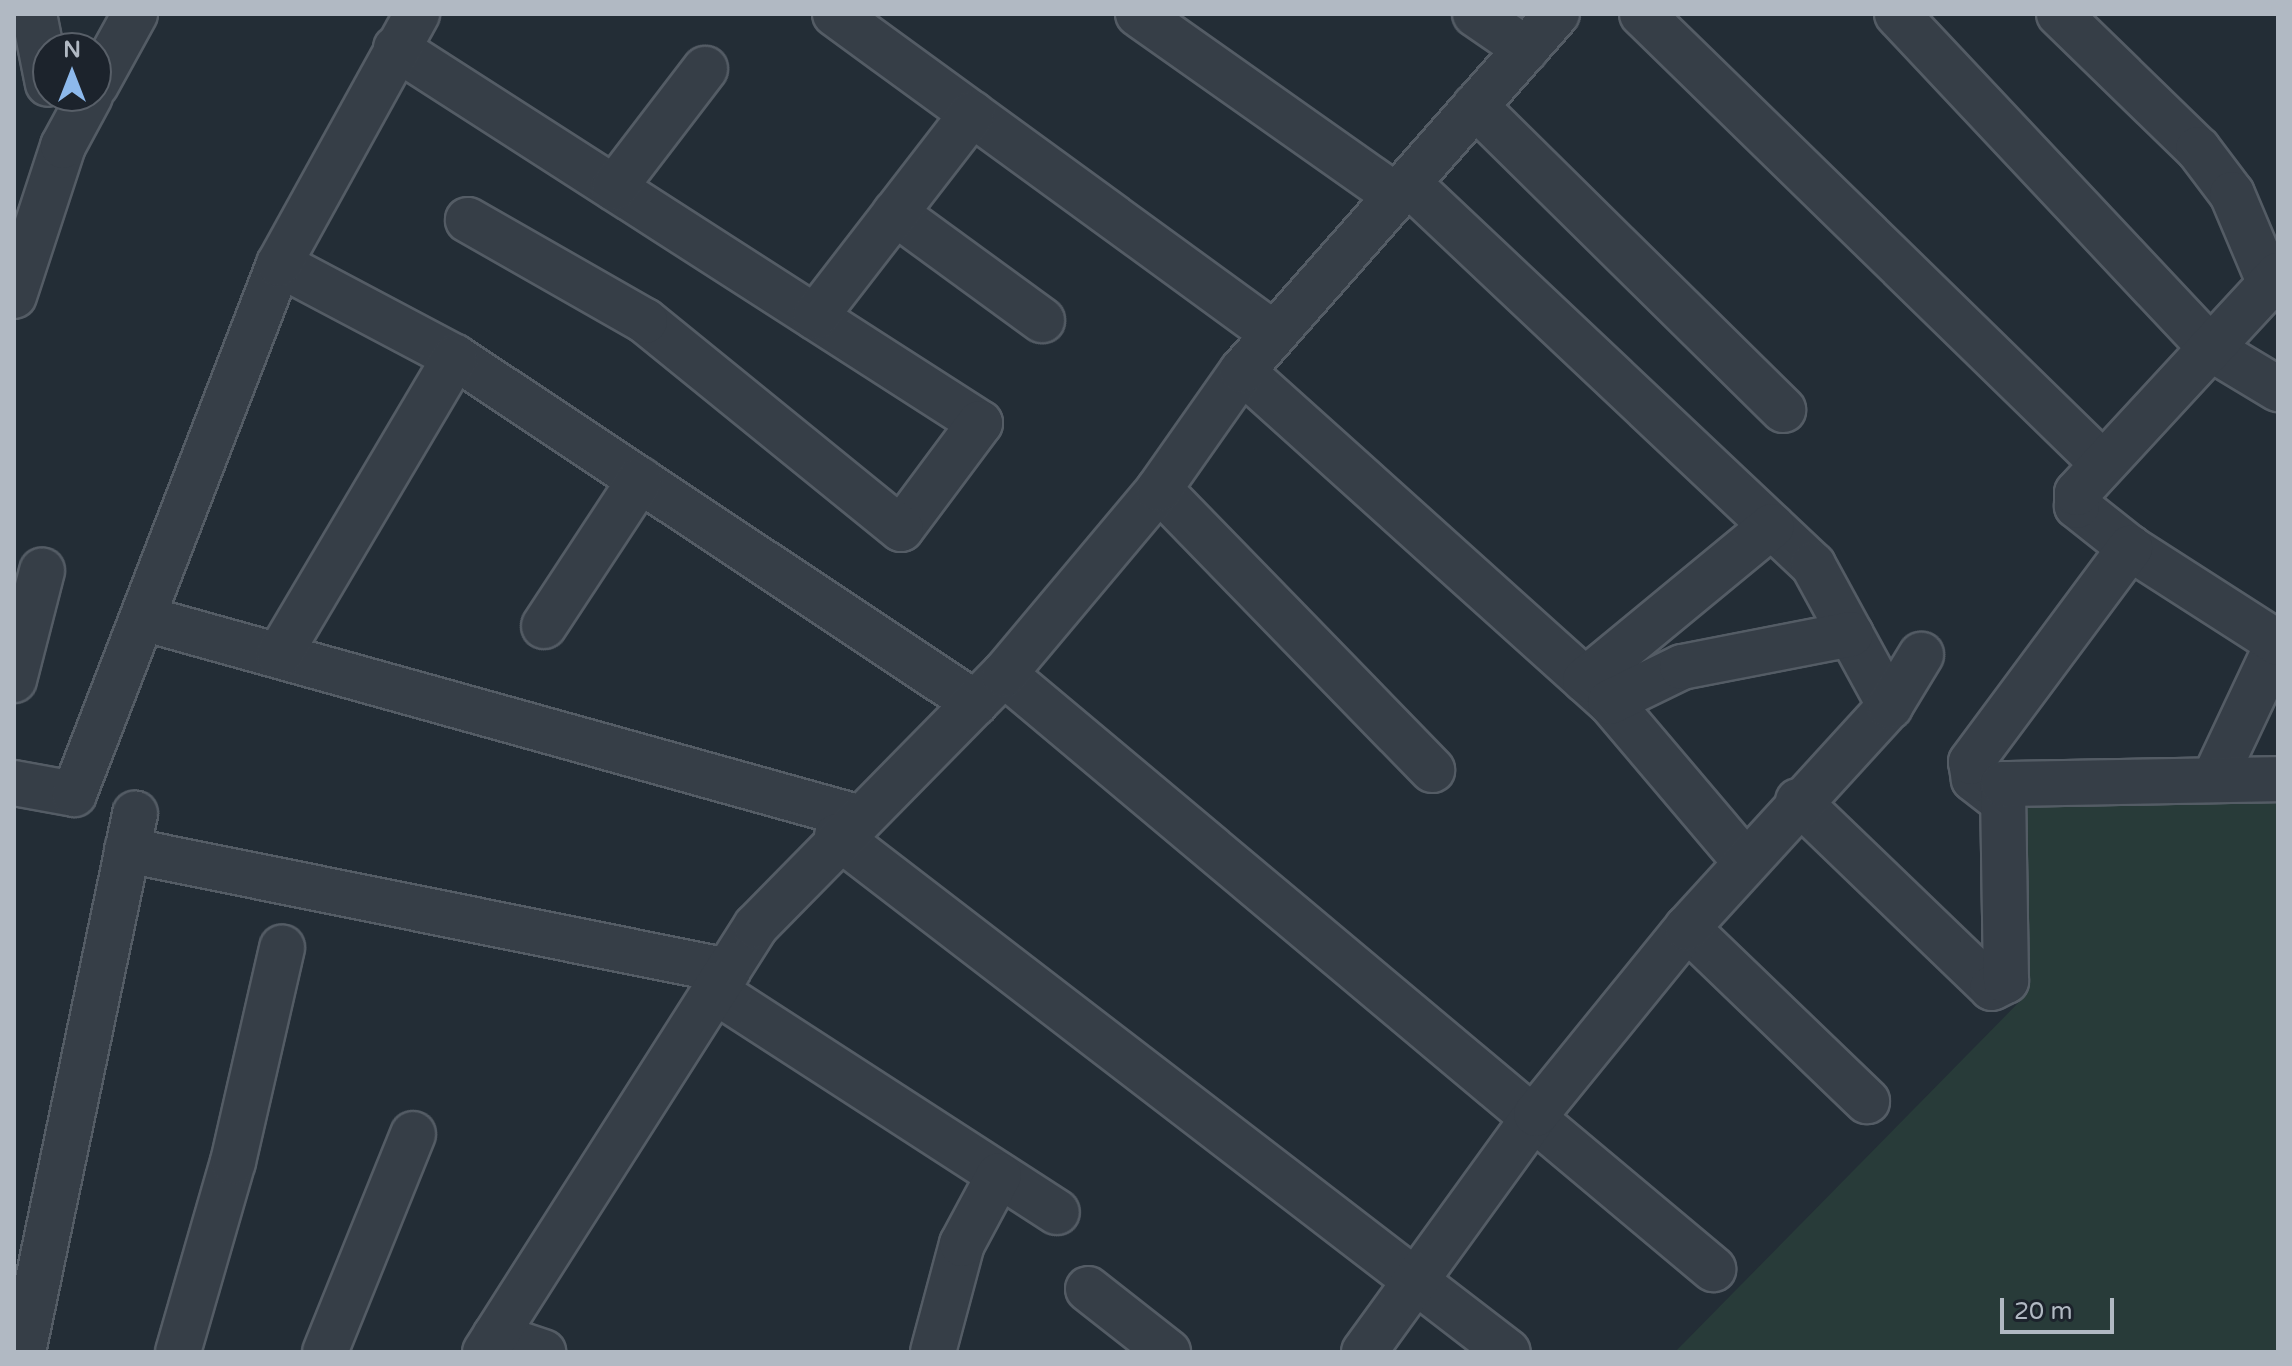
<!DOCTYPE html>
<html>
<head>
<meta charset="utf-8">
<style>
	body { margin:0 }
	#map { position:relative; width:2292px; height:1366px; overflow:hidden; background:#232d36; font-family:"Varela Round",sans-serif }
	div>[style] { position:absolute }
	.green>* { inset:0; background:#283b39 }
	.roads { filter:drop-shadow(2px 0 #545c65) drop-shadow(-2px 0 #545c65) drop-shadow(0 2px #545c65) drop-shadow(0 -2px #545c65) }
	.minor>* { height:44px; margin:-22px; padding:0 22px; transform-origin:22px; border-radius:22px; background:#363e47 }
	span { translate:-50% -50%; white-space:nowrap; text-align:center; line-height:1.15; -webkit-text-stroke:7px #1c232c; paint-order:stroke }
	.frame { position:absolute; inset:0; border:16px solid #b1b9c3; pointer-events:none }
	.north { position:absolute; left:32px; top:32px; width:80px; height:80px; box-sizing:border-box; background:#1c232c; border:2px solid #585f68; border-radius:50%; rotate:0deg; font-size:22px; font-weight:700; line-height:32px; text-align:center; color:#b1b9c3 }
	.north::after { content:''; display:block; margin:auto; width:28px; height:36px; background:#8db9ec; clip-path:polygon(50% 0,100% 100%,50% 72%,0 100%) }
	.scale { position:absolute; left:2000px; top:1298px; width:114px; height:36px; box-sizing:border-box; border:4px solid #b1b9c3; border-top:0; padding-left:10px; font-size:24px; line-height:28px; white-space:nowrap; color:#b1b9c3; -webkit-text-stroke:6px #1c232c; paint-order:stroke }
</style>
</head>
<body>
<div id="map">
	<div class="green">
		<div style="clip-path:polygon(2278px 775px,2278px 1352px,1675px 1352px,2024px 997px,2003px 784px)"></div>
	</div>
	<div class="roads">
		<div class="minor">
			<div style="left:34px;top:14px;width:71px;rotate:78.7deg"></div>
			<div style="left:835px;top:14px;width:543px;rotate:36.09deg"></div>
			<div style="left:1138px;top:14px;width:316px;rotate:35.2deg"></div>
			<div style="left:1475px;top:14px;width:62px;rotate:34.5deg"></div>
			<div style="left:1642px;top:14px;width:640px;rotate:44.3deg"></div>
			<div style="left:1897px;top:14px;width:461px;rotate:46.8deg"></div>
			<div style="left:2213px;top:350px;width:76px;rotate:31deg"></div>
			<div style="left:2059px;top:14px;width:194px;rotate:44.2deg"></div>
			<div style="left:2198px;top:149px;width:56px;rotate:52.9deg"></div>
			<div style="left:2232px;top:194px;width:98px;rotate:67.1deg"></div>
			<div style="left:396px;top:48px;width:694px;rotate:32.71deg"></div>
			<div style="left:980px;top:423px;width:132px;rotate:126.7deg"></div>
			<div style="left:901px;top:529px;width:330px;rotate:-140.9deg"></div>
			<div style="left:645px;top:321px;width:204px;rotate:-150.3deg"></div>
			<div style="left:96px;top:85px;width:81px;rotate:-61.2deg"></div>
			<div style="left:1475px;top:106px;width:433px;rotate:44.6deg"></div>
			<div style="left:1408px;top:183px;width:557px;rotate:43.33deg"></div>
			<div style="left:1813px;top:565px;width:161px;rotate:61.4deg"></div>
			<div style="left:614px;top:188px;width:150px;rotate:-52.6deg"></div>
			<div style="left:895px;top:213px;width:182px;rotate:36.1deg"></div>
			<div style="left:279px;top:264px;width:199px;rotate:27.9deg"></div>
			<div style="left:455px;top:357px;width:625px;rotate:33.64deg"></div>
			<div style="left:14px;top:296px;width:158px;rotate:-71.9deg"></div>
			<div style="left:63px;top:146px;width:57px;rotate:-61.6deg"></div>
			<div style="left:815px;top:317px;width:257px;rotate:-52.3deg"></div>
			<div style="left:1242px;top:371px;width:495px;rotate:42deg"></div>
			<div style="left:1610px;top:702px;width:209px;rotate:49.7deg"></div>
			<div style="left:1159px;top:489px;width:392px;rotate:45.8deg"></div>
			<div style="left:146px;top:619px;width:738px;rotate:15.56deg"></div>
			<div style="left:544px;top:626px;width:175px;rotate:-56.7deg"></div>
			<div style="left:279px;top:655px;width:346px;rotate:-59.4deg"></div>
			<div style="left:1004px;top:674px;width:926px;rotate:40deg"></div>
			<div style="left:14px;top:680px;width:113px;rotate:-75.6deg"></div>
			<div style="left:1585px;top:680px;width:242px;rotate:-39.5deg"></div>
			<div style="left:1610px;top:702px;width:80px;rotate:-25.9deg"></div>
			<div style="left:1682px;top:667px;width:172px;rotate:-11deg"></div>
			<div style="left:2214px;top:779px;width:150px;rotate:-64.8deg"></div>
			<div style="left:2278px;top:643px;width:176px;rotate:-147.3deg"></div>
			<div style="left:2130px;top:548px;width:68px;rotate:-141.6deg"></div>
			<div style="left:2077px;top:506px;width:13px;rotate:-90deg"></div>
			<div style="left:2077px;top:493px;width:297px;rotate:-47.3deg"></div>
			<div style="left:14px;top:783px;width:61px;rotate:10.4deg"></div>
			<div style="left:74px;top:794px;width:568px;rotate:-68.85deg"></div>
			<div style="left:279px;top:264px;width:286px;rotate:-61.1deg"></div>
			<div style="left:1998px;top:798px;width:31px;rotate:-142deg"></div>
			<div style="left:1974px;top:779px;width:17px;rotate:-100deg"></div>
			<div style="left:1971px;top:762px;width:267px;rotate:-53.4deg"></div>
			<div style="left:1798px;top:801px;width:269px;rotate:43.9deg"></div>
			<div style="left:1992px;top:988px;width:16px;rotate:-27deg"></div>
			<div style="left:2006px;top:981px;width:197px;rotate:-90.9deg"></div>
			<div style="left:2003px;top:784px;width:275px;rotate:-1deg"></div>
			<div style="left:837px;top:836px;width:846px;rotate:37.56deg"></div>
			<div style="left:127px;top:850px;width:613px;rotate:11.38deg"></div>
			<div style="left:1687px;top:928px;width:250px;rotate:43.9deg"></div>
			<div style="left:715px;top:991px;width:407px;rotate:32.9deg"></div>
			<div style="left:1088px;top:1289px;width:102px;rotate:38.2deg"></div>
			<div style="left:495px;top:1336px;width:51px;rotate:18.4deg"></div>
			<div style="left:23px;top:1352px;width:550px;rotate:-78.24deg"></div>
			<div style="left:178px;top:1352px;width:198px;rotate:-73.9deg"></div>
			<div style="left:233px;top:1162px;width:220px;rotate:-77.1deg"></div>
			<div style="left:325px;top:1352px;width:235px;rotate:-68deg"></div>
			<div style="left:485px;top:1352px;width:505px;rotate:-57.54deg"></div>
			<div style="left:756px;top:926px;width:354px;rotate:-45.5deg"></div>
			<div style="left:1004px;top:674px;width:241px;rotate:-50deg"></div>
			<div style="left:1159px;top:489px;width:144px;rotate:-54.9deg"></div>
			<div style="left:1242px;top:371px;width:476px;rotate:-48.6deg"></div>
			<div style="left:933px;top:1352px;width:112px;rotate:-75deg"></div>
			<div style="left:962px;top:1244px;width:78px;rotate:-61.8deg"></div>
			<div style="left:1364px;top:1352px;width:294px;rotate:-54.1deg"></div>
			<div style="left:1536px;top:1114px;width:240px;rotate:-50.9deg"></div>
			<div style="left:1687px;top:928px;width:301px;rotate:-47.6deg"></div>
			<div style="left:1890px;top:706px;width:60px;rotate:-58.7deg"></div>
		</div>
	</div>
	<div class="frame"></div>
	<div class="north">N</div>
	<div class="scale">20 m</div>
</div>
</body>
</html>
